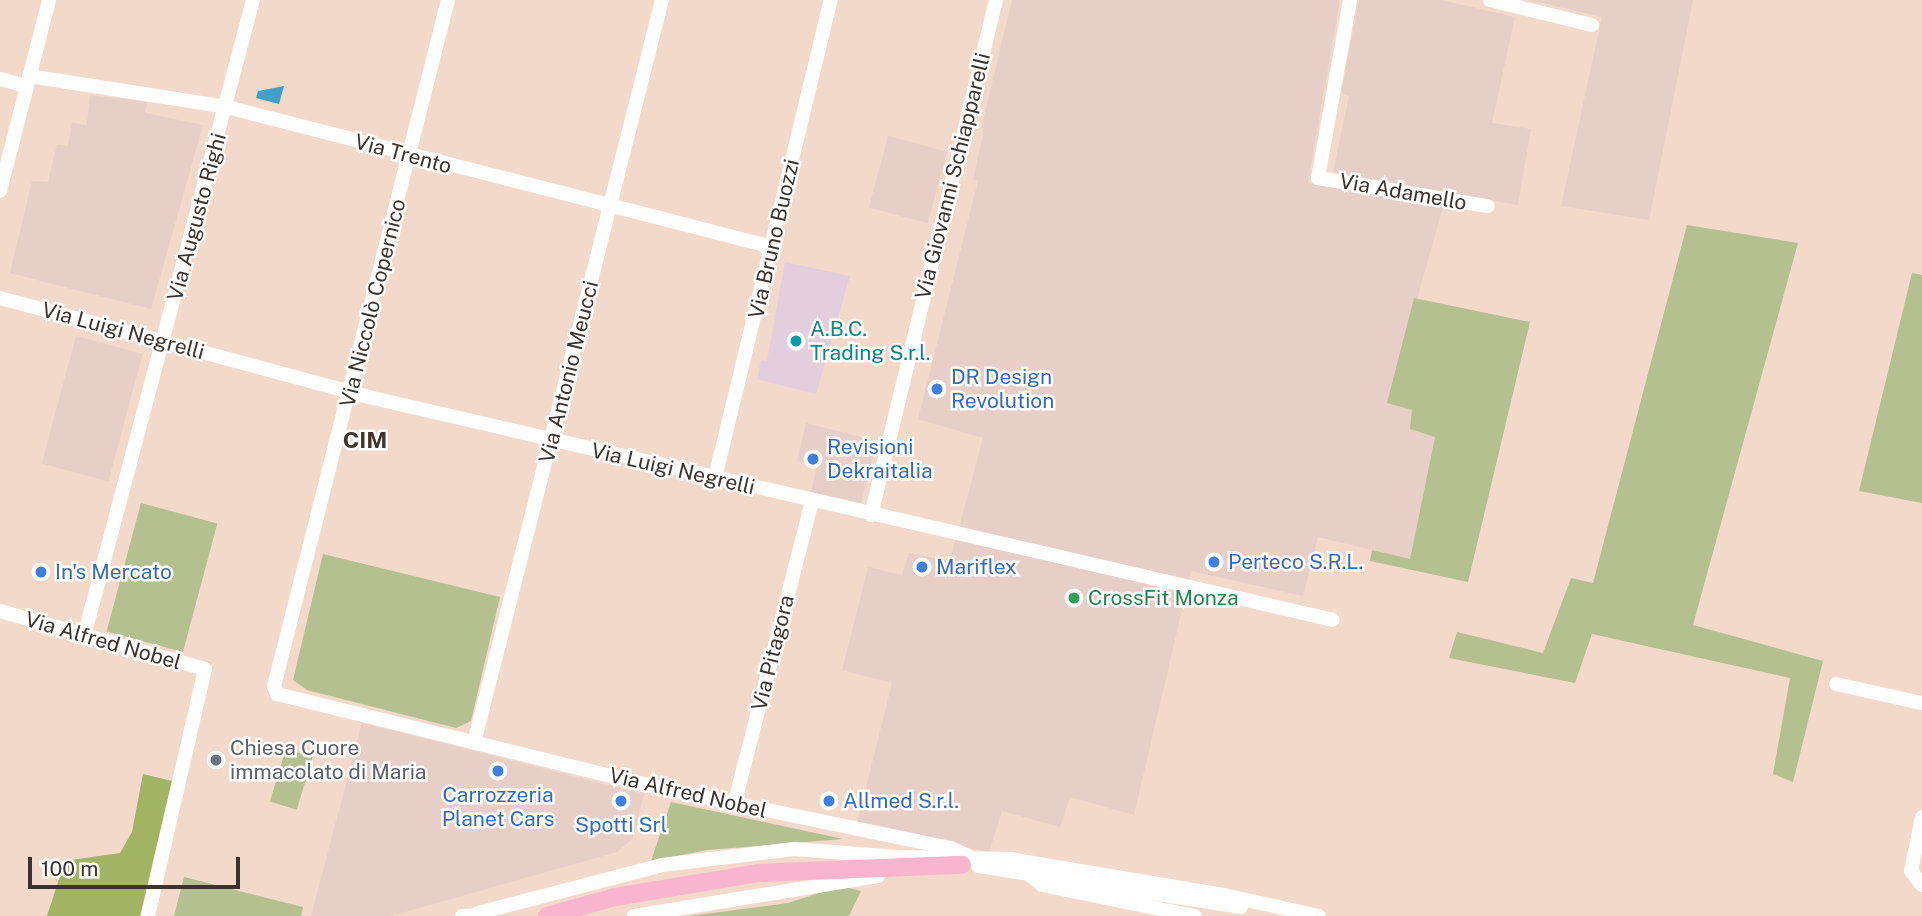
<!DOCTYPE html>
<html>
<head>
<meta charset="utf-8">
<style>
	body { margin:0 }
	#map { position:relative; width:1922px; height:916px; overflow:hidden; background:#f3d9c9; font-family:"Public Sans",sans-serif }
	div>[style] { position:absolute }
	.commercial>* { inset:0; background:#e2cedd }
	.industrial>* { inset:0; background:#e7cec7; transform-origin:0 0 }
	.green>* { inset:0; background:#b4c08f; transform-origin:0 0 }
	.forest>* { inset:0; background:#a2b364 }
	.water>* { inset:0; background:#40a0c7 }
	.minor>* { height:14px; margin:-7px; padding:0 7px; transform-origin:7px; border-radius:7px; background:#fff }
	.major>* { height:18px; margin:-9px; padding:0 9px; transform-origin:9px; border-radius:9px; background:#f9b5ce }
	.dots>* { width:19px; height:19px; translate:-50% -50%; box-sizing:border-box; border:4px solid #fff; border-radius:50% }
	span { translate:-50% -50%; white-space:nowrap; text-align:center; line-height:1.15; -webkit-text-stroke:5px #fff; paint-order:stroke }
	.street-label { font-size:21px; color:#3d332d }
	.culture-label { font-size:21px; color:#0d838f }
	.left { translate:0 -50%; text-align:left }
	.shop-label { font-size:21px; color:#366cbe }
	.leisure-label { font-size:21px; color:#27864d }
	.worship-label { font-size:21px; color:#5b616d }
	.neighbourhood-label { font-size:23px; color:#453125; font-weight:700 }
	.scale { position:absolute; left:28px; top:857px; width:212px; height:32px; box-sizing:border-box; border:4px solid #3d332d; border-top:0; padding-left:9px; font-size:21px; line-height:24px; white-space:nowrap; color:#3d332d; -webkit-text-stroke:5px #fff; paint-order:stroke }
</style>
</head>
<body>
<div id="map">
	<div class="commercial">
		<div style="clip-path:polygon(785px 262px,850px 276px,816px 394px,757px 379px,761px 360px,767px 361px)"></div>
	</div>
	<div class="industrial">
		<div style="clip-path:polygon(1012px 0,1340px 0,1308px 183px,1443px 207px,1388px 402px,1412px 410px,1411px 429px,1435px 437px,1410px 559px,1318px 537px,1303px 596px,1191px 571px,1134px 815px,1070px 797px,1060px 827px,1002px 811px,989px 852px,857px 823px,892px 683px,842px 670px,868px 567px,902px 575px,909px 553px,950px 561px,983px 438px,918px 419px,978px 181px,973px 179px,984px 130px,981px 129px)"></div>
		<div style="clip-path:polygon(1359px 0,1441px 0,1515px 17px,1492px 123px,1531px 129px,1518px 205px,1333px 172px,1349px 96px,1341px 93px)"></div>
		<div style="clip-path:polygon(1529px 0,1693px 0,1649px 220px,1561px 206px,1602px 17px)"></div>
		<div style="clip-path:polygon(90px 95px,147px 102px,145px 113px,203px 125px,151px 309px,10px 273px,32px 181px,48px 182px,57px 145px,68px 146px,72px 123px,87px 125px)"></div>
		<div style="left:888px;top:136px;width:61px;height:74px;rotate:15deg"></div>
		<div style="left:76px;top:336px;width:69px;height:132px;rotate:15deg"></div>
		<div style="clip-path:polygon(806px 423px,877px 441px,861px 503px,811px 492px,817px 466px,797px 461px)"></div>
		<div style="clip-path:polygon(362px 723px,644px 794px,633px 838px,617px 852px,391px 916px,311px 916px)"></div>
	</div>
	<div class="green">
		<div style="clip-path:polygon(1687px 225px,1798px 243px,1693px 625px,1823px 661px,1793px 782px,1773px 774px,1790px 678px,1592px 634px,1575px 683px,1449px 658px,1457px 632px,1543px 653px,1571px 578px,1593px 583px)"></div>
		<div style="clip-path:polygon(1912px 273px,1922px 275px,1922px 503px,1859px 491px)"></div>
		<div style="clip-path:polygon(1414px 298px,1530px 322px,1468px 582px,1370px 561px,1372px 550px,1410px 559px,1435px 437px,1410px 429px,1412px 410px,1387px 403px)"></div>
		<div style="left:141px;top:503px;width:79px;height:133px;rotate:15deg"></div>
		<div style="clip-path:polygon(323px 554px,500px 597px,471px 721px,456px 728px,307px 690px,293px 680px)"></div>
		<div style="left:286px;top:749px;width:28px;height:55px;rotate:17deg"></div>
		<div style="clip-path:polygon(671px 802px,843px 839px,707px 850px,651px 861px)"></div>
		<div style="clip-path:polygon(184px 877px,303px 907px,301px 916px,174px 916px)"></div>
		<div style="clip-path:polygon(841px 886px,861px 891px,849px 916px,689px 916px,788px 903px)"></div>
	</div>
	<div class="forest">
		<div style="clip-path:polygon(143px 774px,172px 781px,140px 916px,47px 916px,60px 876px,71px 860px,120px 853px,132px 832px)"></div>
	</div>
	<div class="water">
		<div style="clip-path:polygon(284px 86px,279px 104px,256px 98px,258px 91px)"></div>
	</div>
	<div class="minor">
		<div style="left:448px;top:0;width:708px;rotate:104.23deg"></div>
		<div style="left:274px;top:686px;width:9px;rotate:69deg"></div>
		<div style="left:277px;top:694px;width:385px;rotate:13.8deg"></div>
		<div style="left:651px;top:786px;width:306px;rotate:11.7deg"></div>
		<div style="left:951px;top:848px;width:19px;rotate:25deg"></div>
		<div style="left:1350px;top:0;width:181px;rotate:100.2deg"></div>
		<div style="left:1318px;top:178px;width:172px;rotate:9.4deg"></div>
		<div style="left:1490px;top:0;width:105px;rotate:13.8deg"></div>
		<div style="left:29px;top:76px;width:200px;rotate:8.9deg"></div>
		<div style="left:227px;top:107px;width:551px;rotate:14.39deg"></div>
		<div style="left:761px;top:244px;width:12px;rotate:35deg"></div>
		<div style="left:0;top:79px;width:28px;rotate:15deg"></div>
		<div style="left:0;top:191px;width:197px;rotate:-75.6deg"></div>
		<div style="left:0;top:298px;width:386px;rotate:15deg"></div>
		<div style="left:373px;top:398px;width:985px;rotate:13.02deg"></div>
		<div style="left:715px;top:478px;width:492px;rotate:-76.4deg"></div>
		<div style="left:871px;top:515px;width:530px;rotate:-76.36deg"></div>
		<div style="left:0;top:611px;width:213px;rotate:15.8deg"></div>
		<div style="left:205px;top:669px;width:253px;rotate:103deg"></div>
		<div style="left:84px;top:636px;width:658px;rotate:-75.12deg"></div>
		<div style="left:1836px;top:684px;width:88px;rotate:12.5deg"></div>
		<div style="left:474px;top:743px;width:766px;rotate:-75.8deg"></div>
		<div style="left:734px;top:805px;width:313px;rotate:-75.6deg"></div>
		<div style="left:1922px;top:817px;width:55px;rotate:101.5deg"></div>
		<div style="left:1911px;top:871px;width:18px;rotate:52deg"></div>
		<div style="left:978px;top:866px;width:266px;rotate:8.9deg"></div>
		<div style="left:1025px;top:871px;width:22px;rotate:39deg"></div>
		<div style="left:1042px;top:885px;width:156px;rotate:11.5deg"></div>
		<div style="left:478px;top:913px;width:190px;rotate:-14.6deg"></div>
		<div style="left:662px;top:865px;width:133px;rotate:-6.9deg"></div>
		<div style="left:794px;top:849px;width:104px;rotate:4.4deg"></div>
		<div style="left:898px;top:857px;width:112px;rotate:1deg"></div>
		<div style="left:1010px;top:859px;width:217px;rotate:9.5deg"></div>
		<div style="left:1224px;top:895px;width:97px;rotate:12.5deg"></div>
		<div style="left:462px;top:916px;width:26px;rotate:-2deg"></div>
		<div style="left:634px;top:916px;width:247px;rotate:-9.3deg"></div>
	</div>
	<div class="major">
		<div style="left:547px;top:916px;width:71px;rotate:-15.6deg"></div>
		<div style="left:615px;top:897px;width:146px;rotate:-9.5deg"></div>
		<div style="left:759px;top:873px;width:203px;rotate:-2.3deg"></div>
	</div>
	<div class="dots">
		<div style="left:796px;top:341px;background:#0f9aa8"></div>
		<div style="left:937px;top:389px;background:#3f7fe0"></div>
		<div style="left:813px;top:459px;background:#3f7fe0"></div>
		<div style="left:1214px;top:562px;background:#3f7fe0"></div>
		<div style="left:922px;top:567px;background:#3f7fe0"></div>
		<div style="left:41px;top:572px;background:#3f7fe0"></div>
		<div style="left:1074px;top:598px;background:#2e9e5b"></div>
		<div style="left:216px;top:760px;background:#6b7280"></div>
		<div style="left:498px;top:771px;background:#3f7fe0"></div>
		<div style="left:621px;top:801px;background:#3f7fe0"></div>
		<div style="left:829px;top:801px;background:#3f7fe0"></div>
	</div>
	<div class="street-label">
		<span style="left:403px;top:154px;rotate:15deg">Via Trento</span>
		<span style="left:953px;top:176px;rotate:-76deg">Via Giovanni Schiapparelli</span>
		<span style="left:1403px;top:192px;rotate:10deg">Via Adamello</span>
		<span style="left:197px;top:217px;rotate:-75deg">Via Augusto Righi</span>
		<span style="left:774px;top:239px;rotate:-77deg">Via Bruno Buozzi</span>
		<span style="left:373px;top:303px;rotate:-76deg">Via Niccolò Copernico</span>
		<span style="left:123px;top:331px;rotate:15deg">Via Luigi Negrelli</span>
		<span style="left:569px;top:372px;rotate:-76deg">Via Antonio Meucci</span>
		<span style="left:673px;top:469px;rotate:13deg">Via Luigi Negrelli</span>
		<span style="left:103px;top:641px;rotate:16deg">Via Alfred Nobel</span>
		<span style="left:773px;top:653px;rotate:-76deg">Via Pitagora</span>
		<span style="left:688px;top:793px;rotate:13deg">Via Alfred Nobel</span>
	</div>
	<div class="culture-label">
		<span class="left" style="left:810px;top:341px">A.B.C.<br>Trading S.r.l.</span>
	</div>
	<div class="shop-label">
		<span class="left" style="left:951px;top:389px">DR Design<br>Revolution</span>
		<span class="left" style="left:827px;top:459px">Revisioni<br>Dekraitalia</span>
		<span class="left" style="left:1228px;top:562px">Perteco S.R.L.</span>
		<span class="left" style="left:936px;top:567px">Mariflex</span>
		<span class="left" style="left:55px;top:572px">In's Mercato</span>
		<span style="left:498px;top:807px">Carrozzeria<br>Planet Cars</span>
		<span class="left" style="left:843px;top:801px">Allmed S.r.l.</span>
		<span style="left:621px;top:825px">Spotti Srl</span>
	</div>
	<div class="leisure-label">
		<span class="left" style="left:1088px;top:598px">CrossFit Monza</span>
	</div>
	<div class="worship-label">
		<span class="left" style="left:230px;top:760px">Chiesa Cuore<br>immacolato di Maria</span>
	</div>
	<div class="neighbourhood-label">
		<span style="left:365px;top:440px">CIM</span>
	</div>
	<div class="scale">100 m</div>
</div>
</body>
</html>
